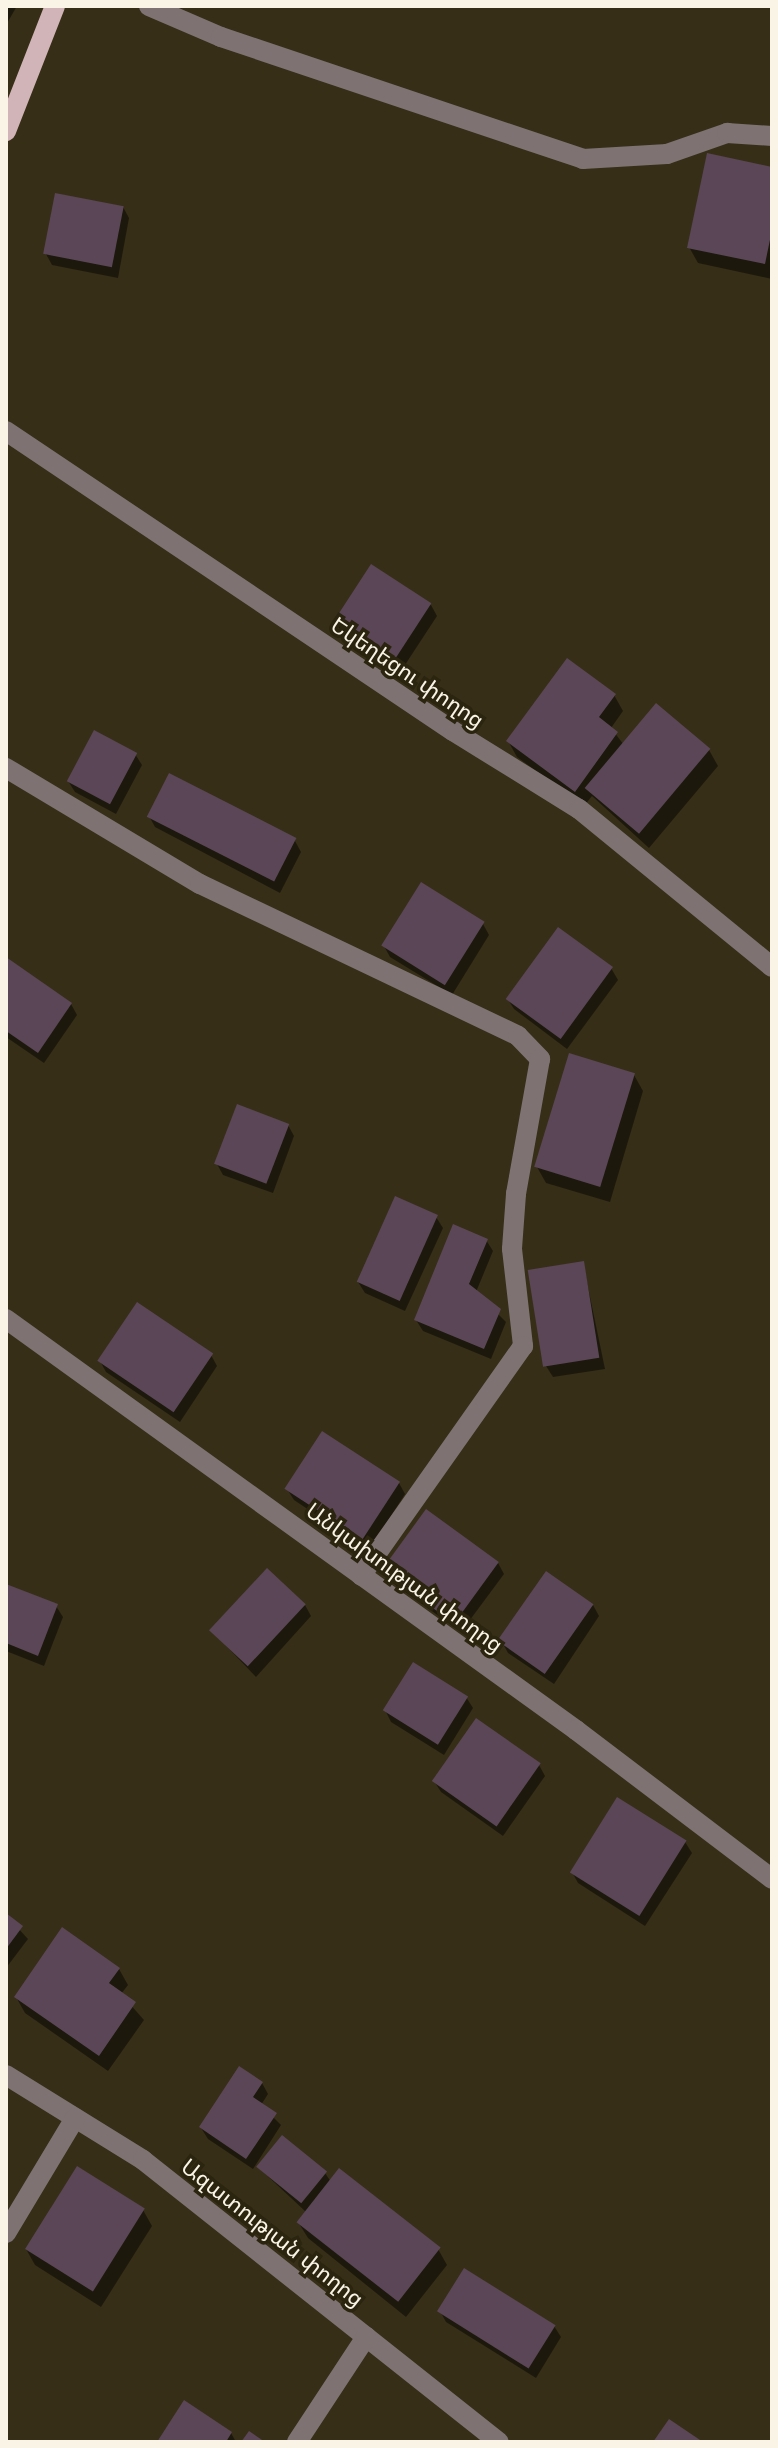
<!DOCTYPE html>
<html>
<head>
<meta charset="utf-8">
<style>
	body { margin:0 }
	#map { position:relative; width:778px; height:2448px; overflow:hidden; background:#362e17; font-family:"Playfair Display","Noto Sans Armenian",serif }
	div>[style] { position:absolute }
	.shadow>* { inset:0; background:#0007 }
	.building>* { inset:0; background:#5a4656; transform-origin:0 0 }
	.minor>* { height:20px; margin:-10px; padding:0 10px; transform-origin:10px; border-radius:10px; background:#7f7273 }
	.major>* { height:20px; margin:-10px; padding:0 10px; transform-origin:10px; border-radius:10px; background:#d0b4b7 }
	span { translate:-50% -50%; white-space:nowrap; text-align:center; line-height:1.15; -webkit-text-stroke:7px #2b240e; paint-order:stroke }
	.street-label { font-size:22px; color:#f9f4e6 }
	.frame { position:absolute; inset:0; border:8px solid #f9f4e6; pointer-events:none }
</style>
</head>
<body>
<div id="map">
	<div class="shadow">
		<div style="clip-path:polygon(6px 6px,17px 6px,6px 25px)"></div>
		<div style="clip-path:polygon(772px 169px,772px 279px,698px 263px,689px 247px)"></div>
		<div style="clip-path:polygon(123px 207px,129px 218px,118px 278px,52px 265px,46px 254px)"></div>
		<div style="clip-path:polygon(431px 605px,437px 616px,401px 671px,342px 633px,336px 622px)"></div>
		<div style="clip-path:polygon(614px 695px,623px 711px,611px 728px,624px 745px,709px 750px,718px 766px,649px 848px,592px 796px,584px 806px,517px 757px,508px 741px)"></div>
		<div style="clip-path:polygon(135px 754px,142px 765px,116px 814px,75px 792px,68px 781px)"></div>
		<div style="clip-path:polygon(149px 816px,295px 841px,301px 852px,280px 893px,155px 827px)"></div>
		<div style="clip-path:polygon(483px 924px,489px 935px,452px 995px,390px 957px,384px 946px)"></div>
		<div style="clip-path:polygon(6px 963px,71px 1004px,77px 1015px,44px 1063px,6px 1037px)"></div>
		<div style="clip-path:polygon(611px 968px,618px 980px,567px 1049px,514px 1009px,507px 998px)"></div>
		<div style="clip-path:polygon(634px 1075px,643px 1091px,610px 1202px,546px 1183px,537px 1167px)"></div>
		<div style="clip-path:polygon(288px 1125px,294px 1136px,273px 1193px,223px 1175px,217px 1164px)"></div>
		<div style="clip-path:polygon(436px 1217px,443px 1228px,405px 1311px,365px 1293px,358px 1282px)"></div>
		<div style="clip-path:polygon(486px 1240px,493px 1251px,476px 1292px,506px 1322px,491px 1359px,423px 1331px,416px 1320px)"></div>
		<div style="clip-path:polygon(583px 1263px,605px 1369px,553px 1377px,546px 1366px)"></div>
		<div style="clip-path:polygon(211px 1355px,217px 1366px,180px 1422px,106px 1372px,100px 1361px)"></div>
		<div style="clip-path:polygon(399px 1483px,405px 1494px,369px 1550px,294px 1500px,287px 1489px)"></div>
		<div style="clip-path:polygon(498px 1563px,504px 1574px,461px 1632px,390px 1581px,384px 1570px)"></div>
		<div style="clip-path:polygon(6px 1586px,56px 1606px,63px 1617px,44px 1666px,6px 1651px)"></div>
		<div style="clip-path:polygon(305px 1605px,311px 1616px,256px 1677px,212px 1631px)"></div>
		<div style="clip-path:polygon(593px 1605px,599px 1616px,554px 1684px,508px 1653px,502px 1642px)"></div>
		<div style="clip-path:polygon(466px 1697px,473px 1708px,444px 1755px,391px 1722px,385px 1710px)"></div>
		<div style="clip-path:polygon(539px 1765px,545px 1776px,503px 1836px,441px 1792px,434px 1781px)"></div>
		<div style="clip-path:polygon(685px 1842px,692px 1853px,645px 1926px,578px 1883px,572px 1872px)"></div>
		<div style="clip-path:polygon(6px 1915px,28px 1939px,6px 1968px)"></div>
		<div style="clip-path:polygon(119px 1969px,128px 1985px,121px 1994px,144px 2020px,108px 2071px,25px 2013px,16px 1997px)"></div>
		<div style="clip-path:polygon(262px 2083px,268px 2094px,261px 2105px,281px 2125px,253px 2169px,208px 2139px,201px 2128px)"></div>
		<div style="clip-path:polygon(259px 2168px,325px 2173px,331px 2182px,438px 2249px,447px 2265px,406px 2317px,308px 2238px,298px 2222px,306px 2212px)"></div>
		<div style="clip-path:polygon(143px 2210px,152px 2226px,101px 2307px,35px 2265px,26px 2249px)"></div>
		<div style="clip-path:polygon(440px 2311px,554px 2326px,561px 2337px,536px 2378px,446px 2322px)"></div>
		<div style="clip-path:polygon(231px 2433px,236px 2442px,159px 2442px)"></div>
	</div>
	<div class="building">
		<div style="clip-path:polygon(707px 153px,772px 167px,772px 230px,765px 264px,687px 248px)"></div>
		<div style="left:55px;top:193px;width:70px;height:62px;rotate:11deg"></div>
		<div style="left:371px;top:564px;width:72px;height:69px;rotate:33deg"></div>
		<div style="clip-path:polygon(567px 658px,616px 694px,599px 717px,618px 732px,575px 792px,506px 741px)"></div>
		<div style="left:656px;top:703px;width:71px;height:111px;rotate:40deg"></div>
		<div style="left:94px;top:730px;width:49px;height:58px;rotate:28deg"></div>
		<div style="left:169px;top:773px;width:143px;height:49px;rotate:27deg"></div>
		<div style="left:421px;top:882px;width:75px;height:75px;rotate:32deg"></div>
		<div style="left:558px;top:927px;width:68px;height:89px;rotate:36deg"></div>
		<div style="clip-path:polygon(6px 957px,72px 1003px,38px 1053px,6px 1031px)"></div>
		<div style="left:569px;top:1053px;width:69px;height:119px;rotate:17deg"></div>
		<div style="left:237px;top:1104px;width:56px;height:64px;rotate:21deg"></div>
		<div style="left:395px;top:1196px;width:47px;height:94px;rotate:24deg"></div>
		<div style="clip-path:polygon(453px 1224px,488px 1239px,469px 1284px,501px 1309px,484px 1349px,414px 1320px)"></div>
		<div style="left:584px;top:1261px;width:98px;height:57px;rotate:81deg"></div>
		<div style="left:137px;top:1302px;width:92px;height:71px;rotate:34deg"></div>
		<div style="left:322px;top:1431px;width:93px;height:69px;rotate:33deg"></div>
		<div style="left:426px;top:1509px;width:90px;height:76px;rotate:36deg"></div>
		<div style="left:267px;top:1568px;width:53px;height:85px;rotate:43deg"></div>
		<div style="left:546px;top:1571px;width:58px;height:85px;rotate:35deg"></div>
		<div style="clip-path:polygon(6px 1584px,58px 1604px,38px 1656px,6px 1643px)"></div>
		<div style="left:413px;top:1662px;width:65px;height:57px;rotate:32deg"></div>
		<div style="left:476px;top:1718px;width:79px;height:77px;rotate:35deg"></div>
		<div style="left:617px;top:1797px;width:82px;height:89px;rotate:32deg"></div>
		<div style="clip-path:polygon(6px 1913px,23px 1926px,6px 1949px)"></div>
		<div style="clip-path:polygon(62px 1927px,120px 1968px,109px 1983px,136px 2002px,99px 2056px,14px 1997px)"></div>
		<div style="clip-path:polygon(239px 2066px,263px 2082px,253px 2097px,277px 2113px,246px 2159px,199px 2127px)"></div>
		<div style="left:282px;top:2135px;width:58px;height:41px;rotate:39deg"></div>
		<div style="left:77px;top:2166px;width:80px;height:98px;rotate:32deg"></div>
		<div style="left:339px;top:2168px;width:129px;height:69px;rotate:38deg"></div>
		<div style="left:464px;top:2268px;width:108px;height:51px;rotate:32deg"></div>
		<div style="clip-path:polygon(184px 2400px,232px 2432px,226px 2442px,157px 2442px)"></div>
		<div style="clip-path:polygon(669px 2419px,703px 2442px,653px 2442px)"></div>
		<div style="clip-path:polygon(249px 2431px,265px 2442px,241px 2442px)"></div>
	</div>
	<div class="minor">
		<div style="left:149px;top:6px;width:78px;rotate:23.3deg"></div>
		<div style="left:221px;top:37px;width:382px;rotate:18.6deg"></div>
		<div style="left:583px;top:159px;width:84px;rotate:-3.4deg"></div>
		<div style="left:667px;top:154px;width:64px;rotate:-19.3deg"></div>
		<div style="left:727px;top:133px;width:45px;rotate:3.8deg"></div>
		<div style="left:6px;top:431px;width:538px;rotate:33.87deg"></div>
		<div style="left:453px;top:731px;width:148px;rotate:31.8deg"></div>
		<div style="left:579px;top:809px;width:249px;rotate:39.3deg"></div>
		<div style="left:6px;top:768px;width:226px;rotate:30.9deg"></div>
		<div style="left:200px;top:884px;width:352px;rotate:25.5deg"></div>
		<div style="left:518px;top:1036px;width:32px;rotate:46deg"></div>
		<div style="left:540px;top:1059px;width:137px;rotate:100.1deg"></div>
		<div style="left:516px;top:1194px;width:55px;rotate:94.2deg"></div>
		<div style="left:512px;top:1249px;width:98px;rotate:83.5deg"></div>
		<div style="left:523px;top:1346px;width:281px;rotate:125.2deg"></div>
		<div style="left:6px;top:1319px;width:703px;rotate:35.79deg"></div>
		<div style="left:576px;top:1730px;width:246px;rotate:37.2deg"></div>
		<div style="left:6px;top:2075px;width:161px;rotate:31.8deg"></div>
		<div style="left:143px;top:2160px;width:454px;rotate:38.4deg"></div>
		<div style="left:6px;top:2233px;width:134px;rotate:-59deg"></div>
		<div style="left:297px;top:2442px;width:126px;rotate:-56.7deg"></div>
	</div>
	<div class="major">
		<div style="left:6px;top:131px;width:134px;rotate:-68.6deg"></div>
	</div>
	<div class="street-label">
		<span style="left:408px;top:672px;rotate:34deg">Եկեղեցու փողոց</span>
		<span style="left:405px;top:1577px;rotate:36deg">Անկախության փողոց</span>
		<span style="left:273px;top:2232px;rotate:38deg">Ազատության փողոց</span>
	</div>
	<div class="frame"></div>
</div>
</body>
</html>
